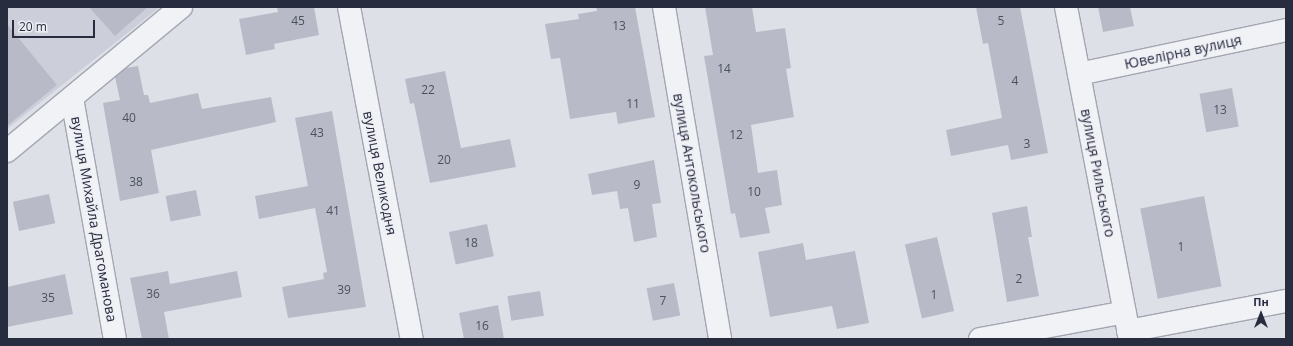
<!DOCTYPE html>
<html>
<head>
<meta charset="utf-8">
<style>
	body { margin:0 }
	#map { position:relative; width:1293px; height:346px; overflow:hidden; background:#dee0e8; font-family:"Open Sans",sans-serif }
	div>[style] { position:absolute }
	.built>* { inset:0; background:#cccfda }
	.building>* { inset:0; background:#b8bbc7; transform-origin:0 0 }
	.roads { filter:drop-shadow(1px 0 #a3a6b2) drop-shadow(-1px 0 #a3a6b2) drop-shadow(0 1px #a3a6b2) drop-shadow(0 -1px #a3a6b2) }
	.street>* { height:22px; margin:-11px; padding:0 11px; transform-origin:11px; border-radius:11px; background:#f1f2f6 }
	span { translate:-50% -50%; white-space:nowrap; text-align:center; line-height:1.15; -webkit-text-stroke:3px #eeeff5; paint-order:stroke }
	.number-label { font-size:12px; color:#4b5060 }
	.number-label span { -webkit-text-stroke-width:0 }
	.street-label { font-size:14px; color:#272c3e }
	.frame { position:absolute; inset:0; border:8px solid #272c3e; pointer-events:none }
	.north { position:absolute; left:1241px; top:294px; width:40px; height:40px; -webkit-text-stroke:3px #eeeff5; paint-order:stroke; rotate:0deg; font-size:11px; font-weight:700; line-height:16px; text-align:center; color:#272c3e }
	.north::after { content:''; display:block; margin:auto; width:14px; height:18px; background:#272c3e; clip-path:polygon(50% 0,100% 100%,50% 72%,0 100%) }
	.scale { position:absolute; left:12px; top:20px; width:83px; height:18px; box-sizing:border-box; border:2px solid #272c3e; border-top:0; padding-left:5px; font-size:12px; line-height:14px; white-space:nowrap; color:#272c3e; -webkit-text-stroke:3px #eeeff5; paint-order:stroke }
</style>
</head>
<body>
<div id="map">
	<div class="built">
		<div style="clip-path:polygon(7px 7px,160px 7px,7px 129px)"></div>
	</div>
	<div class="building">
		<div style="clip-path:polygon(89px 7px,148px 7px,115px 36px)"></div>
		<div style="clip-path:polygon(277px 7px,314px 7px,319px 35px,274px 44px,275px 49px,246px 55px,239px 19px,278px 12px)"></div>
		<div style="clip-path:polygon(596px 7px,635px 7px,655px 117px,618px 124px,616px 112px,570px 119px,560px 58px,551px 59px,545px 24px,579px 19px,578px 14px,597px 11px)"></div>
		<div style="clip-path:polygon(705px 7px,752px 7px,756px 32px,785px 28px,791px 68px,786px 69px,794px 117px,751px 125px,758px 173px,777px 170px,782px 205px,765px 208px,770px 233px,740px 238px,735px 213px,731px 214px,704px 56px,713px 55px)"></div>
		<div style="clip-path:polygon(976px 7px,1020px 7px,1048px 153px,1011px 160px,1008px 145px,951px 156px,946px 130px,1002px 118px,988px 43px,983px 44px)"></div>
		<div style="clip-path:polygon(1098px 7px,1130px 7px,1134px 26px,1103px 32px)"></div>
		<div style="clip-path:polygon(7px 24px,57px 85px,7px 126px)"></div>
		<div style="clip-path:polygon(138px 66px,144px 95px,148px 95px,150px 103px,198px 93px,202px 109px,271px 97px,276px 122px,151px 150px,159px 193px,120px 201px,103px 103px,120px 100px,115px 77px,126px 68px)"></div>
		<div style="clip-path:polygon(445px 71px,461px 148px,510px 139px,516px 167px,430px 183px,414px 103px,410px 104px,405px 79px)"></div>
		<div style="left:1232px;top:88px;width:39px;height:33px;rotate:80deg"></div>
		<div style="clip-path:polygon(332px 111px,366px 307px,288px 318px,282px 287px,324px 279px,323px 273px,327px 272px,315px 208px,259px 219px,255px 196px,308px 186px,295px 118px)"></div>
		<div style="clip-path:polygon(654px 160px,661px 203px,652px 204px,657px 237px,634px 242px,628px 208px,620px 209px,617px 191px,592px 195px,588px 174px)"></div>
		<div style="left:196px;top:190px;width:26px;height:31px;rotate:79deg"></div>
		<div style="left:49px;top:194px;width:30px;height:37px;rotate:78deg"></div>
		<div style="left:1204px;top:196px;width:92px;height:65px;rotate:79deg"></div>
		<div style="clip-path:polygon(1027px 206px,1032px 237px,1028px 237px,1039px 296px,1007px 302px,992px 213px)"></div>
		<div style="left:487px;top:224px;width:33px;height:39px;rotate:78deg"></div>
		<div style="left:937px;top:237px;width:76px;height:33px;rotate:77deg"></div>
		<div style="clip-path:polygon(803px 243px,806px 260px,855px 251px,869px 323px,837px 329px,832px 306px,770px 317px,758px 252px)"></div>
		<div style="clip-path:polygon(168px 271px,170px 284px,237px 271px,242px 297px,164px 312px,169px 339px,142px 339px,130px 278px)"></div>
		<div style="clip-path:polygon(65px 274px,73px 314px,7px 327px,7px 287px)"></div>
		<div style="left:674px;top:283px;width:33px;height:28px;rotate:79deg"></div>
		<div style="left:540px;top:291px;width:25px;height:33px;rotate:81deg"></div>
		<div style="clip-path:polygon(498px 305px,504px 339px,464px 339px,459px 313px)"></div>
	</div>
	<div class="roads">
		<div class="street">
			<div style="left:349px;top:7px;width:338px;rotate:79.3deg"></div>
			<div style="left:664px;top:7px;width:337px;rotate:80.4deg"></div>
			<div style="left:1066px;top:7px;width:338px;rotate:79.1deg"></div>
			<div style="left:1079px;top:74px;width:212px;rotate:-12deg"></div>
			<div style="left:72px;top:98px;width:245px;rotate:79.9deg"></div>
			<div style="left:7px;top:151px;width:226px;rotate:-39.6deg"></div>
			<div style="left:1128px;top:331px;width:161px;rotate:-10.8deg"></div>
			<div style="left:980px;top:339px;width:147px;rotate:-10.5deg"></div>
		</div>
	</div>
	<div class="number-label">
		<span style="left:298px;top:21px">45</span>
		<span style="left:1001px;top:21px">5</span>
		<span style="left:619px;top:26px">13</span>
		<span style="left:724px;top:69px">14</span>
		<span style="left:1015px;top:81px">4</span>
		<span style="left:428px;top:90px">22</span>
		<span style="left:633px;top:104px">11</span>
		<span style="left:1220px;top:110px">13</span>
		<span style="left:129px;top:118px">40</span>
		<span style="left:317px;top:133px">43</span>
		<span style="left:736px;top:135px">12</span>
		<span style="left:1027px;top:144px">3</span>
		<span style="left:444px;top:160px">20</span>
		<span style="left:136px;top:182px">38</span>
		<span style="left:637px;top:185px">9</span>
		<span style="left:754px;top:192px">10</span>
		<span style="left:333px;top:211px">41</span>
		<span style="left:471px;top:243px">18</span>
		<span style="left:1181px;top:247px">1</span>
		<span style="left:1019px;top:279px">2</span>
		<span style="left:344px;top:290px">39</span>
		<span style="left:153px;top:294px">36</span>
		<span style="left:934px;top:295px">1</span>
		<span style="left:48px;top:298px">35</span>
		<span style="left:663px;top:301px">7</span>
		<span style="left:482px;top:326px">16</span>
	</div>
	<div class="street-label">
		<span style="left:1183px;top:52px;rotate:-12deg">Ювелірна вулиця</span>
		<span style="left:380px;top:173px;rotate:79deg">вулиця Великодня</span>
		<span style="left:692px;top:173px;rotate:80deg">вулиця Антокольського</span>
		<span style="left:1098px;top:173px;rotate:79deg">вулиця Рильського</span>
		<span style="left:94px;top:219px;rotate:80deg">вулиця Михайла Драгоманова</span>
	</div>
	<div class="frame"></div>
	<div class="north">Пн</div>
	<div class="scale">20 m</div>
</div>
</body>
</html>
